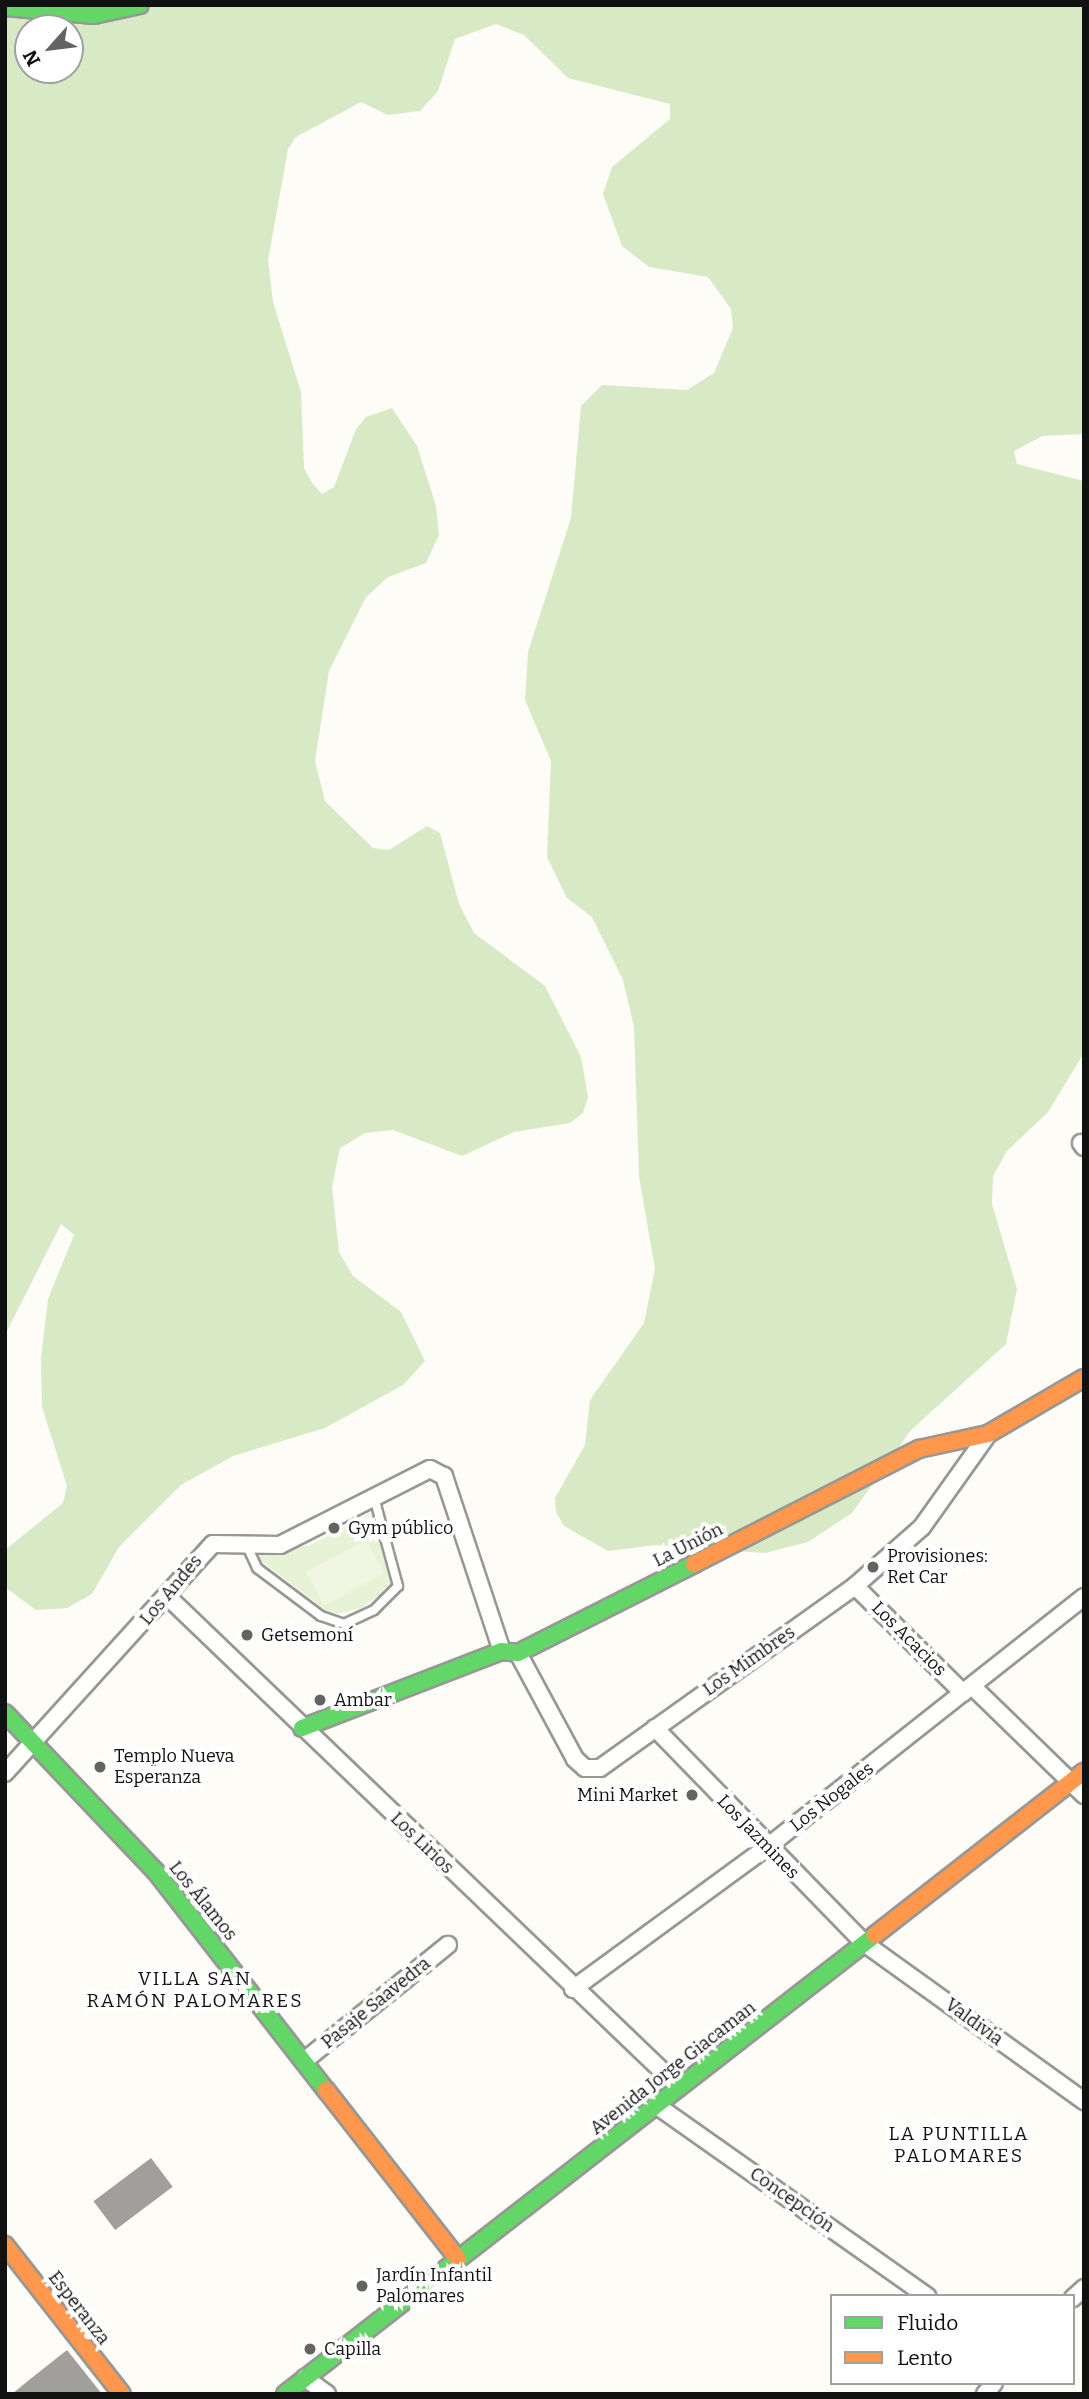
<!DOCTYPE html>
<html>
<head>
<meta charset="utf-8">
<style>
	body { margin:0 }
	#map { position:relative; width:1089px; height:2399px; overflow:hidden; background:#fdfcf7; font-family:Bitter,serif }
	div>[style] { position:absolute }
	.green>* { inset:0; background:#e7f3d7 }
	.forest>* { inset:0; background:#d8eac5 }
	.pitch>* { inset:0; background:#f0f6e1; transform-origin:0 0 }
	.building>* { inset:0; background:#a19f9c; transform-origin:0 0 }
	.roads { filter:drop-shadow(2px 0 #979795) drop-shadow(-2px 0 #979795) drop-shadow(0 2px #979795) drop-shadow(0 -2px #979795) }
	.lane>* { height:8px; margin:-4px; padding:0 4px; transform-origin:4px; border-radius:4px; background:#fffffe }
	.street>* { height:16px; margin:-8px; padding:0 8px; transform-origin:8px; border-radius:8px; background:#fffffe }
	.fast>* { height:16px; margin:-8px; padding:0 8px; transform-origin:8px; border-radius:8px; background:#63d668 }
	.slow>* { height:16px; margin:-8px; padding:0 8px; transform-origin:8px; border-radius:8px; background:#ff974d }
	.dots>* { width:19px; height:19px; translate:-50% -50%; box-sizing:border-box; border:4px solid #fff; border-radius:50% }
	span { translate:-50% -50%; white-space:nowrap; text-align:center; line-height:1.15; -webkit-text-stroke:7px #fff; paint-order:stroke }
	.poi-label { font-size:18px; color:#111 }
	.left { translate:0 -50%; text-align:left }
	.right { translate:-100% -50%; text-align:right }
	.street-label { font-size:18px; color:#111 }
	.neighbourhood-label { font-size:19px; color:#111; letter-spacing:2px }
	.frame { position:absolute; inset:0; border:7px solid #111; pointer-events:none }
	.legend { position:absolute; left:830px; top:2294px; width:245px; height:91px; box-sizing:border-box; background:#fff; border:2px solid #a0a0a0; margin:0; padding:9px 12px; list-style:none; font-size:21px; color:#111 }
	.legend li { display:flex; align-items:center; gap:14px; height:35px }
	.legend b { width:35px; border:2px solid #a0a0a0 }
	.north { position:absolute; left:14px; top:14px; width:70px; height:70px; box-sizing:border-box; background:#fff; border:2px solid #a0a0a0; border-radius:50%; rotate:242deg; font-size:19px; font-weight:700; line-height:28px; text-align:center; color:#111 }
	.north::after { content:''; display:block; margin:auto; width:24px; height:32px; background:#646362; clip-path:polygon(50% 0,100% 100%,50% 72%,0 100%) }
</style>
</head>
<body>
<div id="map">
	<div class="green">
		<div style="clip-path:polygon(376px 1510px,396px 1583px,362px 1608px,332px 1615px,260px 1560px,260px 1553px,310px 1545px)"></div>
	</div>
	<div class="forest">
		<div style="clip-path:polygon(evenodd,5px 5px,1084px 5px,1084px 434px,1042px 436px,1014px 451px,1017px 464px,1084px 481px,1084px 1053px,1048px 1112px,1007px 1151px,993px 1176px,992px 1204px,1017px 1289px,1006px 1344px,911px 1430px,852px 1513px,808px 1542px,765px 1553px,656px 1545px,608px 1551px,564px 1526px,556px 1512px,555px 1498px,585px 1445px,590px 1400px,644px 1323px,655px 1269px,639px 1176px,634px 1027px,623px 980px,592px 917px,567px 898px,547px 857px,551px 761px,525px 700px,528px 652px,571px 518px,581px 406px,602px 385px,687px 390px,714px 373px,733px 328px,731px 309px,708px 277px,649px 267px,622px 246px,603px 194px,612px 167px,670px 119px,670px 104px,568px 78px,524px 35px,496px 24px,455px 39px,438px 91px,420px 111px,388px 115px,361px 102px,296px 137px,288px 149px,268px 260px,273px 302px,301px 392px,304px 468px,312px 483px,322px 494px,334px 487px,356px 429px,366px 417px,392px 408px,417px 446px,436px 506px,439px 535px,426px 563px,388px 577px,366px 597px,329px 671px,315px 761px,325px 801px,373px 848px,389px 850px,427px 826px,440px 833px,459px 904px,474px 933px,545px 986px,581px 1057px,588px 1097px,583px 1113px,570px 1123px,514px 1132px,462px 1156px,393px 1130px,365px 1133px,340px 1148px,332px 1187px,339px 1252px,353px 1276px,401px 1312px,425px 1361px,403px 1385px,325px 1428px,233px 1456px,181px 1485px,119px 1547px,92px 1594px,67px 1608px,36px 1610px,5px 1587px,5px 1550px,63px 1503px,67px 1486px,42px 1407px,41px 1358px,48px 1299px,74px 1235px,61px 1224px,5px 1335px,5px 5px,28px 28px,70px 28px,70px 70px,28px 70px,28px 28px)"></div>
	</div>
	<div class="pitch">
		<div style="left:366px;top:1540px;width:38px;height:68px;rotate:62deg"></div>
	</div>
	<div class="building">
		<div style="left:151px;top:2158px;width:36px;height:72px;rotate:53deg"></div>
		<div style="clip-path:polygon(67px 2350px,102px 2394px,12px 2394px,29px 2380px)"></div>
	</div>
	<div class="roads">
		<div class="lane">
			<div style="left:246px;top:1544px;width:26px;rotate:65deg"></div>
			<div style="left:257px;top:1568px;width:80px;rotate:36.9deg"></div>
			<div style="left:321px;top:1616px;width:24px;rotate:19deg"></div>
			<div style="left:344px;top:1624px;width:33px;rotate:-25deg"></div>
			<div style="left:374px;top:1610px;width:34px;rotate:-45deg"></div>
			<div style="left:398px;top:1586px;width:92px;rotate:-105.1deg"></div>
		</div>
		<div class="street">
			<div style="left:1081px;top:1143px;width:5px;rotate:53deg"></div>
			<div style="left:855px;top:1586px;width:152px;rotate:44.7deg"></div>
			<div style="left:168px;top:1597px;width:708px;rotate:43.8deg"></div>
			<div style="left:518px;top:1653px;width:120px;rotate:61.7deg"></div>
			<div style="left:575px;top:1759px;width:13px;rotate:42deg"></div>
			<div style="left:585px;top:1768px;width:15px"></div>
			<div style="left:600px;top:1768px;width:313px;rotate:-35.5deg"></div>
			<div style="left:855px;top:1586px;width:89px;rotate:-41.4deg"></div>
			<div style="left:922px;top:1527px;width:114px;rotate:-54.6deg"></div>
			<div style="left:973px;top:1687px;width:155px;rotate:44.2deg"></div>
			<div style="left:655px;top:1728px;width:300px;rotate:45.8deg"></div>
			<div style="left:864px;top:1943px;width:271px;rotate:35.7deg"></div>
			<div style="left:5px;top:1773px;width:309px;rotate:-47.8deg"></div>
			<div style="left:213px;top:1544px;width:67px;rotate:0.9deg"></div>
			<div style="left:280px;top:1545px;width:168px;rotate:-26.9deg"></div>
			<div style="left:430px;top:1469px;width:16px;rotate:27deg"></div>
			<div style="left:444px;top:1476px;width:184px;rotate:71.7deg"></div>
			<div style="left:573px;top:1989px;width:239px;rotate:-36.2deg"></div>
			<div style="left:766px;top:1848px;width:405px;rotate:-38.3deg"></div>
			<div style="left:304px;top:2061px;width:185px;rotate:-38.9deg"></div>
			<div style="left:656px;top:2105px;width:332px;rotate:35.2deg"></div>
			<div style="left:1073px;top:2298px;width:15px;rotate:-42deg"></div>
			<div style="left:305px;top:2378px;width:27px;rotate:36deg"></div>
			<div style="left:985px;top:2394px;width:14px;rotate:-51deg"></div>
		</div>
		<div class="fast">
			<div style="left:5px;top:7px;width:89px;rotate:5.1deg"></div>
			<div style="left:94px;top:15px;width:47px;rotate:-12.3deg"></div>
			<div style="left:5px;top:1713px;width:219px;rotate:46.5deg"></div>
			<div style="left:156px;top:1872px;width:276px;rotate:52.1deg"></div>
			<div style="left:302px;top:1728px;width:214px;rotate:-21.1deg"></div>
			<div style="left:502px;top:1651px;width:16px;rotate:7deg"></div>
			<div style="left:518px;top:1653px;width:197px;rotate:-26.8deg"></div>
			<div style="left:285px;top:2394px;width:748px;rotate:-37.88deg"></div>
		</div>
		<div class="slow">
			<div style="left:694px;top:1564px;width:253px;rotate:-27.1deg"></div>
			<div style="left:919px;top:1449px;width:71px;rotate:-12.3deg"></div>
			<div style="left:988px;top:1434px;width:111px;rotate:-30.3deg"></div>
			<div style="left:875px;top:1935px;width:265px;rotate:-38deg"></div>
			<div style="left:326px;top:2090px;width:214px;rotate:52deg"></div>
			<div style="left:5px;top:2245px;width:189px;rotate:51.9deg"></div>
		</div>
	</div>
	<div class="dots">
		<div style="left:334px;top:1528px;background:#646362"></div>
		<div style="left:873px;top:1567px;background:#646362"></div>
		<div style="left:247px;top:1635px;background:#646362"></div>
		<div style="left:320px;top:1700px;background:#646362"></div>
		<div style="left:100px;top:1767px;background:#646362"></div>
		<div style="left:692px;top:1795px;background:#646362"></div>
		<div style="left:362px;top:2286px;background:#646362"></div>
		<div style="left:310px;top:2349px;background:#646362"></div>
	</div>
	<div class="poi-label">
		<span class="left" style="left:348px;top:1528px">Gym público</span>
		<span class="left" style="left:887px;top:1567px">Provisiones:<br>Ret Car</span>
		<span class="left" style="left:261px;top:1635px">Getsemoní</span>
		<span class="left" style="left:334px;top:1700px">Ambar</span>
		<span class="left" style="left:114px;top:1767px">Templo Nueva<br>Esperanza</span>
		<span class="right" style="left:678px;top:1795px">Mini Market</span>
		<span class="left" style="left:376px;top:2286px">Jardín Infantil<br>Palomares</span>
		<span class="left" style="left:324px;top:2349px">Capilla</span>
	</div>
	<div class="street-label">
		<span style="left:688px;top:1545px;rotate:-27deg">La Unión</span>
		<span style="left:171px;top:1590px;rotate:-50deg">Los Andes</span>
		<span style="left:909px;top:1639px;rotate:45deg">Los Acacios</span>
		<span style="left:749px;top:1661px;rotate:-35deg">Los Mimbres</span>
		<span style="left:832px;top:1797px;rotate:-38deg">Los Nogales</span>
		<span style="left:758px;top:1837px;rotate:46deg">Los Jazmines</span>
		<span style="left:422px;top:1843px;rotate:44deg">Los Lirios</span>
		<span style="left:203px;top:1901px;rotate:51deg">Los Álamos</span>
		<span style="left:376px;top:2003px;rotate:-39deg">Pasaje Saavedra</span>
		<span style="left:974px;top:2022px;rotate:36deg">Valdivia</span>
		<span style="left:673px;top:2068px;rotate:-38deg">Avenida Jorge Giacaman</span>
		<span style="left:792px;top:2200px;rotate:35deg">Concepción</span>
		<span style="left:79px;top:2308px;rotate:52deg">Esperanza</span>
	</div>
	<div class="neighbourhood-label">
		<span style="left:195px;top:1990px">VILLA SAN<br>RAMÓN PALOMARES</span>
		<span style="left:959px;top:2145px">LA PUNTILLA<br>PALOMARES</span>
	</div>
	<div class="frame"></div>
	<ul class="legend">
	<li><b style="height:9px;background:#63d668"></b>Fluido</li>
	<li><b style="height:9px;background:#ff974d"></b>Lento</li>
	</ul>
	<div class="north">N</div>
</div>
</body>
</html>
